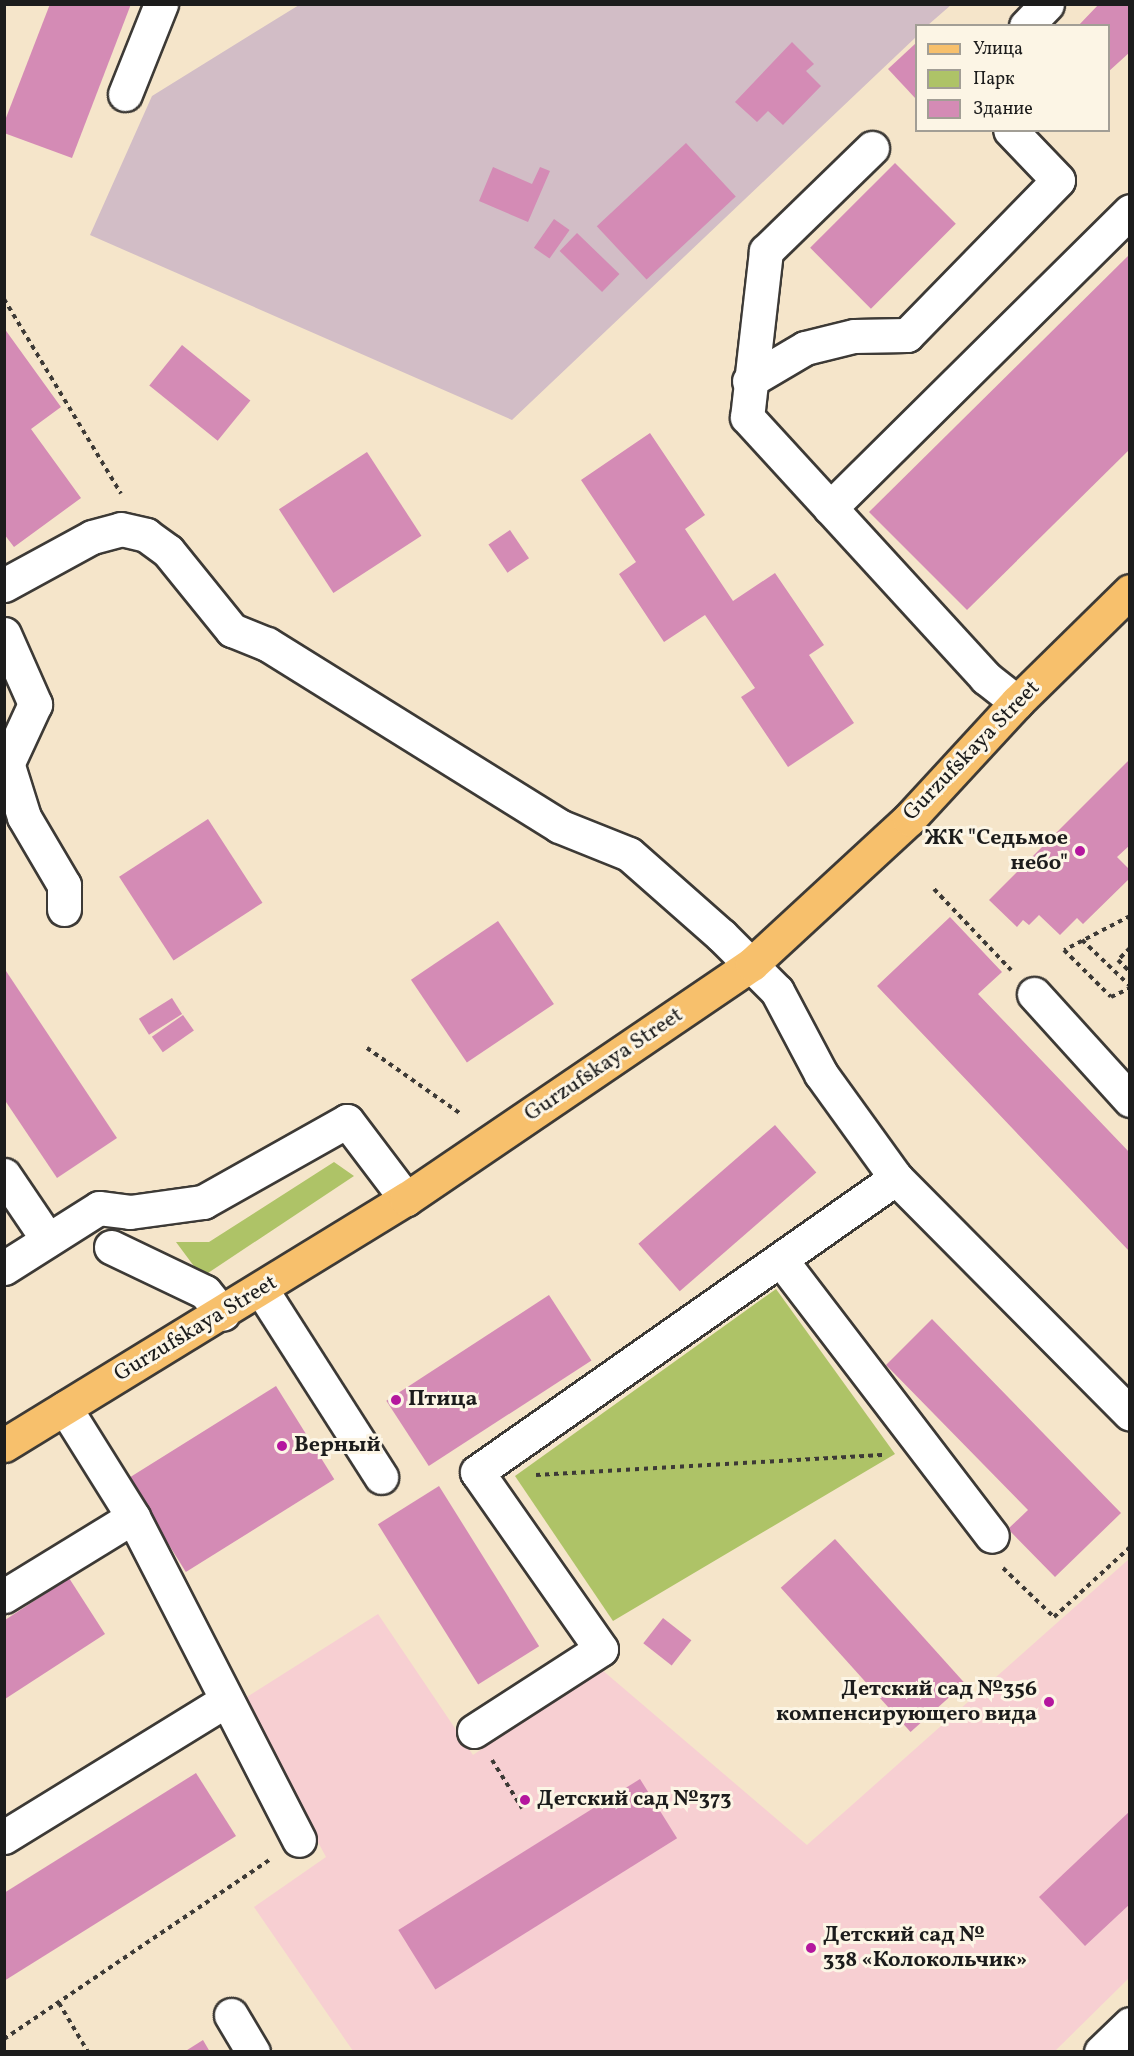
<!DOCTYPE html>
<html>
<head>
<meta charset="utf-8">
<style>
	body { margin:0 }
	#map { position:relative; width:1134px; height:2056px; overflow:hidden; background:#f5e5ca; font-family:Vollkorn,serif }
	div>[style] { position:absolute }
	.built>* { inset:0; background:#f7cfd2 }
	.industrial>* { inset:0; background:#d2bdc6 }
	.green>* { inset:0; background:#aec367 }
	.building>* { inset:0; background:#d48bb5; transform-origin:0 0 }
	.path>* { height:4px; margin-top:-2px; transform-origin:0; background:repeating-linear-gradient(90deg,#3d3a36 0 4.5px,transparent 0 9px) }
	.roads { filter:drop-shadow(2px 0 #3d3a36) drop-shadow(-2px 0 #3d3a36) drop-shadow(0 2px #3d3a36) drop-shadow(0 -2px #3d3a36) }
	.minor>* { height:33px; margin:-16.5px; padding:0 16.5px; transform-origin:16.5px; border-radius:16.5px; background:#fff }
	.major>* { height:33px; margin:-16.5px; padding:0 16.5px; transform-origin:16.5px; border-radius:16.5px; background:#f7c06c }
	.dots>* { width:16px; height:16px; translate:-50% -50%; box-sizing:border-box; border:3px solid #fcf5e5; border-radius:50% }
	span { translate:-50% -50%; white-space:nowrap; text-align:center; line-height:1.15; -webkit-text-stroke:6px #fcf5e5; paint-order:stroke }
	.street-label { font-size:22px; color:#1c1c1c }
	.poi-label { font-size:22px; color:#1c1c1c; font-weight:700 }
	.right { translate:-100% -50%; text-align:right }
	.left { translate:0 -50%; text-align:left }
	.frame { position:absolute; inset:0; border:6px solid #1c1c1c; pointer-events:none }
	.legend { position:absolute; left:915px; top:24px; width:195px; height:108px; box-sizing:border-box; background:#fcf5e5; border:2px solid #a29e95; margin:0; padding:8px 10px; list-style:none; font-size:18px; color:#1c1c1c }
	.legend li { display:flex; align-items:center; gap:12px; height:30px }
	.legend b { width:30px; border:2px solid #a29e95 }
</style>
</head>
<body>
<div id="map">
	<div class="built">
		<div style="clip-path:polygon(1129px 1559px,1129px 1978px,1055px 2051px,353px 2051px,254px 1907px,326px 1857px,242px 1700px,378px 1614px,473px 1755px,601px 1669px,807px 1845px)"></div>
	</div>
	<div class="industrial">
		<div style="clip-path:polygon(299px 5px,951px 5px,928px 25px,916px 26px,916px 37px,512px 420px,90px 235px,152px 96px)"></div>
	</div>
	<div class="green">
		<div style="clip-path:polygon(334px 1162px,354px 1176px,202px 1277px,176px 1242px,209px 1242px)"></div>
		<div style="clip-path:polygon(776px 1289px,895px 1454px,613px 1621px,515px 1476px)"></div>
	</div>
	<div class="building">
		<div style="clip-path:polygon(50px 4px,131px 4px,72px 158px,4px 133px,4px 123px)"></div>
		<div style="clip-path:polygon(1099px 4px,1130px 4px,1130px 52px,1108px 72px,1108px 26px,1078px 26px)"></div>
		<div style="clip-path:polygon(792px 42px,814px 64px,806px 71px,821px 86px,783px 125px,768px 111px,757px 122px,735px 102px)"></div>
		<div style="clip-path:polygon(916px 43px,916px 99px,888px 69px)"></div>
		<div style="left:686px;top:143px;width:73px;height:122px;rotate:47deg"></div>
		<div style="left:895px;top:163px;width:86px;height:120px;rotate:45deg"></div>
		<div style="clip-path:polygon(493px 167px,532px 184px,540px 167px,550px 171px,528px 222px,479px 201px)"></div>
		<div style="left:554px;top:219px;width:19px;height:35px;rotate:35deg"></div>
		<div style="left:577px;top:233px;width:59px;height:25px;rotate:44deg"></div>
		<div style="clip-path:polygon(1130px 254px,1130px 449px,967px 610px,869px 512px)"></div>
		<div style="clip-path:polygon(4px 328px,61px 407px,31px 429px,81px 498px,14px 547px,4px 534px)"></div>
		<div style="left:182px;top:345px;width:88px;height:52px;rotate:39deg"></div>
		<div style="clip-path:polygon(650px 433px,705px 515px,685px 529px,733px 601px,775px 573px,824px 645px,809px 655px,854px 723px,788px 767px,741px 697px,755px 688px,705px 615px,664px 642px,619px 574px,636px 562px,581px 480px)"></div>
		<div style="left:367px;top:452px;width:100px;height:105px;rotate:57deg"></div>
		<div style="left:510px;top:530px;width:34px;height:26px;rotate:56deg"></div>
		<div style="clip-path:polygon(1130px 759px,1130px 845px,1117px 857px,1130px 870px,1130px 878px,1083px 924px,1077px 918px,1060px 935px,1039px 915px,1029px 925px,1023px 920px,1017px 927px,989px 900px)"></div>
		<div style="left:208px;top:819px;width:100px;height:106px;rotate:57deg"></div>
		<div style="clip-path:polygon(950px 917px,1002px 972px,978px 994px,1130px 1153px,1130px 1252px,877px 986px)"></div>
		<div style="left:498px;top:921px;width:100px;height:105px;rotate:56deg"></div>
		<div style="clip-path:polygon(4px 968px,117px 1138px,57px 1178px,4px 1099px)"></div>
		<div style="left:172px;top:998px;width:19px;height:39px;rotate:58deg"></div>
		<div style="left:183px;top:1015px;width:19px;height:38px;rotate:55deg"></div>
		<div style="left:775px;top:1125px;width:63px;height:181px;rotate:49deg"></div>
		<div style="left:549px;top:1295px;width:78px;height:194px;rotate:57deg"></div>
		<div style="clip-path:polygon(932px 1319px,1121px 1513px,1055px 1577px,1008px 1529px,1028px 1510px,886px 1365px)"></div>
		<div style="left:276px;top:1386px;width:110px;height:175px;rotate:58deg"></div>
		<div style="left:439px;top:1486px;width:189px;height:72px;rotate:58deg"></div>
		<div style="left:835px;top:1539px;width:194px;height:73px;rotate:48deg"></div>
		<div style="clip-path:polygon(69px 1578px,105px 1634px,5px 1699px,5px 1620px)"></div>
		<div style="left:663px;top:1618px;width:36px;height:32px;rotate:38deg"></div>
		<div style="clip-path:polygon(196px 1773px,236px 1836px,4px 1981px,4px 1893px)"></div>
		<div style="left:640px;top:1779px;width:70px;height:285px;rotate:58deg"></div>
		<div style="clip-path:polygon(1130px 1811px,1130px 1904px,1085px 1946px,1039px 1897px)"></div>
		<div style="clip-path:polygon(203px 2040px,210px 2052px,184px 2052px)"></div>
	</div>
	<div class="path">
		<div style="left:4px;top:299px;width:227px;rotate:59deg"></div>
		<div style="left:934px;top:889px;width:112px;rotate:46.5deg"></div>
		<div style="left:1130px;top:916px;width:74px;rotate:152.7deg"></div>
		<div style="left:1064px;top:950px;width:66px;rotate:45deg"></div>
		<div style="left:1111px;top:997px;width:21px;rotate:-25deg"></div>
		<div style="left:1082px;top:940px;width:66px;rotate:43.8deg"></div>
		<div style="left:1130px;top:948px;width:17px;rotate:135deg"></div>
		<div style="left:1118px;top:960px;width:17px;rotate:45deg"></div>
		<div style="left:367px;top:1048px;width:115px;rotate:35.1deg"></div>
		<div style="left:536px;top:1475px;width:350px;rotate:-3.3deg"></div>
		<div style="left:1003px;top:1568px;width:71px;rotate:43.9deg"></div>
		<div style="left:1054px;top:1617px;width:103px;rotate:-42.6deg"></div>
		<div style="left:492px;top:1760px;width:57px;rotate:58deg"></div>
		<div style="left:59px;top:2003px;width:57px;rotate:59.4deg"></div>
		<div style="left:4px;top:2039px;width:322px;rotate:-34deg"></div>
	</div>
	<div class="roads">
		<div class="minor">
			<div style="left:1026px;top:26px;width:30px;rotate:-46deg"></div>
			<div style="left:125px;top:94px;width:97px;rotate:-68.2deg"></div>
			<div style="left:872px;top:148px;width:148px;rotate:135.8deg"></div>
			<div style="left:766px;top:251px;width:167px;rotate:96.5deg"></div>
			<div style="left:747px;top:417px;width:354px;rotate:47.5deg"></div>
			<div style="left:986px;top:678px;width:39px;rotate:38deg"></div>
			<div style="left:749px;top:381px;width:65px;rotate:-30.5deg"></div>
			<div style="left:805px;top:348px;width:50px;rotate:-13.8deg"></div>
			<div style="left:854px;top:336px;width:53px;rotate:-1.1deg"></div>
			<div style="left:907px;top:335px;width:216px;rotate:-45.7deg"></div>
			<div style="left:1058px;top:180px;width:69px;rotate:-133.8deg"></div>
			<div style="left:830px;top:508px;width:422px;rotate:-44.7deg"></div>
			<div style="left:4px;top:585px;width:100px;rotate:-28.6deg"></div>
			<div style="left:92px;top:537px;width:30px;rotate:-15deg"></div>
			<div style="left:121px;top:529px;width:26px;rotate:13deg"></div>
			<div style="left:146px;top:535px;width:27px;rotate:36deg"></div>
			<div style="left:168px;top:551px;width:102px;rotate:51deg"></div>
			<div style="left:232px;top:630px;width:38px;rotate:22deg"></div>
			<div style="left:267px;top:644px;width:344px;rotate:31.9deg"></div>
			<div style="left:559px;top:826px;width:75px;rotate:21.8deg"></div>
			<div style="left:629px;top:854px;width:123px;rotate:41.4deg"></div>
			<div style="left:721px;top:935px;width:79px;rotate:45deg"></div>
			<div style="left:777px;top:991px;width:94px;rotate:62.1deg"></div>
			<div style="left:821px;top:1074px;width:128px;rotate:54.2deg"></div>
			<div style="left:896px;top:1178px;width:332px;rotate:45.2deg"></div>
			<div style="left:4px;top:634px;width:77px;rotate:66.1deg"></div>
			<div style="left:35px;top:704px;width:74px;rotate:114.8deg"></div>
			<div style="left:9px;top:769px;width:50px;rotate:72.6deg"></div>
			<div style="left:24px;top:817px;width:79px;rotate:59.5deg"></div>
			<div style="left:64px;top:885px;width:24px;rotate:90deg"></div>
			<div style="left:1034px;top:994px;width:143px;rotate:47.8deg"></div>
			<div style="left:4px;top:1175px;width:78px;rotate:55.9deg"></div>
			<div style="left:111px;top:1247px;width:104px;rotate:25.6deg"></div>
			<div style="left:205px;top:1292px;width:28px;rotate:51deg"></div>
			<div style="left:781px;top:1260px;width:347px;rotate:52.6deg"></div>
			<div style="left:4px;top:1268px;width:112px;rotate:-32.3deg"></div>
			<div style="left:99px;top:1208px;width:31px;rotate:7deg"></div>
			<div style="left:130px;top:1212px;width:74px;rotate:-7.8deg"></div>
			<div style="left:203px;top:1202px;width:165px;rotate:-29.4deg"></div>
			<div style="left:347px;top:1121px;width:98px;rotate:52.9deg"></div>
			<div style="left:261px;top:1289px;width:223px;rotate:57.4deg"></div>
			<div style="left:65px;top:1408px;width:128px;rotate:58deg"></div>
			<div style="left:133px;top:1517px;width:363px;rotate:62.8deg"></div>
			<div style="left:4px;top:1596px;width:151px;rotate:-31.5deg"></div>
			<div style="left:474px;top:1731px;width:151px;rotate:-32.8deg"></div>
			<div style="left:601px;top:1649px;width:216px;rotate:-125deg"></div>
			<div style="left:477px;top:1472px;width:512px;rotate:-35.06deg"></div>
			<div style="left:4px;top:1837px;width:259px;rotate:-31.6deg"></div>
			<div style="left:231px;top:2015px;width:43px;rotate:59.3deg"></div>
			<div style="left:1101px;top:2052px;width:40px;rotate:-44deg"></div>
		</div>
		<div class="major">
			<div style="left:4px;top:1445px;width:471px;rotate:-31.5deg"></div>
			<div style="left:406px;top:1199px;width:418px;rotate:-34.2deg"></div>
			<div style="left:752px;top:964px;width:214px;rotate:-42.7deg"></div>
			<div style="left:909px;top:819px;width:159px;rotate:-47.3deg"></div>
			<div style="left:1017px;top:702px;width:158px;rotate:-44.5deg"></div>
		</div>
	</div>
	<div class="dots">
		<div style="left:1080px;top:851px;background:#b5179e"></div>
		<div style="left:396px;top:1400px;background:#b5179e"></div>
		<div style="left:282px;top:1446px;background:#b5179e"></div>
		<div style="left:1049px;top:1702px;background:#b5179e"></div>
		<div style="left:525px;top:1800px;background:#b5179e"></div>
		<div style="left:811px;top:1948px;background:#b5179e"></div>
	</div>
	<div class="street-label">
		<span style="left:972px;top:751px;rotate:-46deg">Gurzufskaya Street</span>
		<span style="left:604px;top:1065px;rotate:-34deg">Gurzufskaya Street</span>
		<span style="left:196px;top:1329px;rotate:-31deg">Gurzufskaya Street</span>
	</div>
	<div class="poi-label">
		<span class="right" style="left:1068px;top:851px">ЖК "Седьмое<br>небо"</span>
		<span class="left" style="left:408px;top:1400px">Птица</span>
		<span class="left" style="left:294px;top:1446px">Верный</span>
		<span class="right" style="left:1037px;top:1702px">Детский сад №356<br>компенсирующего вида</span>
		<span class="left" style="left:537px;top:1800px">Детский сад №373</span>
		<span class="left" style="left:823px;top:1948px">Детский сад №<br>338 «Колокольчик»</span>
	</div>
	<div class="frame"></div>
	<ul class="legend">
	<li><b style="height:8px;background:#f7c06c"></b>Улица</li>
	<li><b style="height:16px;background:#aec367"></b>Парк</li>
	<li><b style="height:16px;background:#d48bb5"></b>Здание</li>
	</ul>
</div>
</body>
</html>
